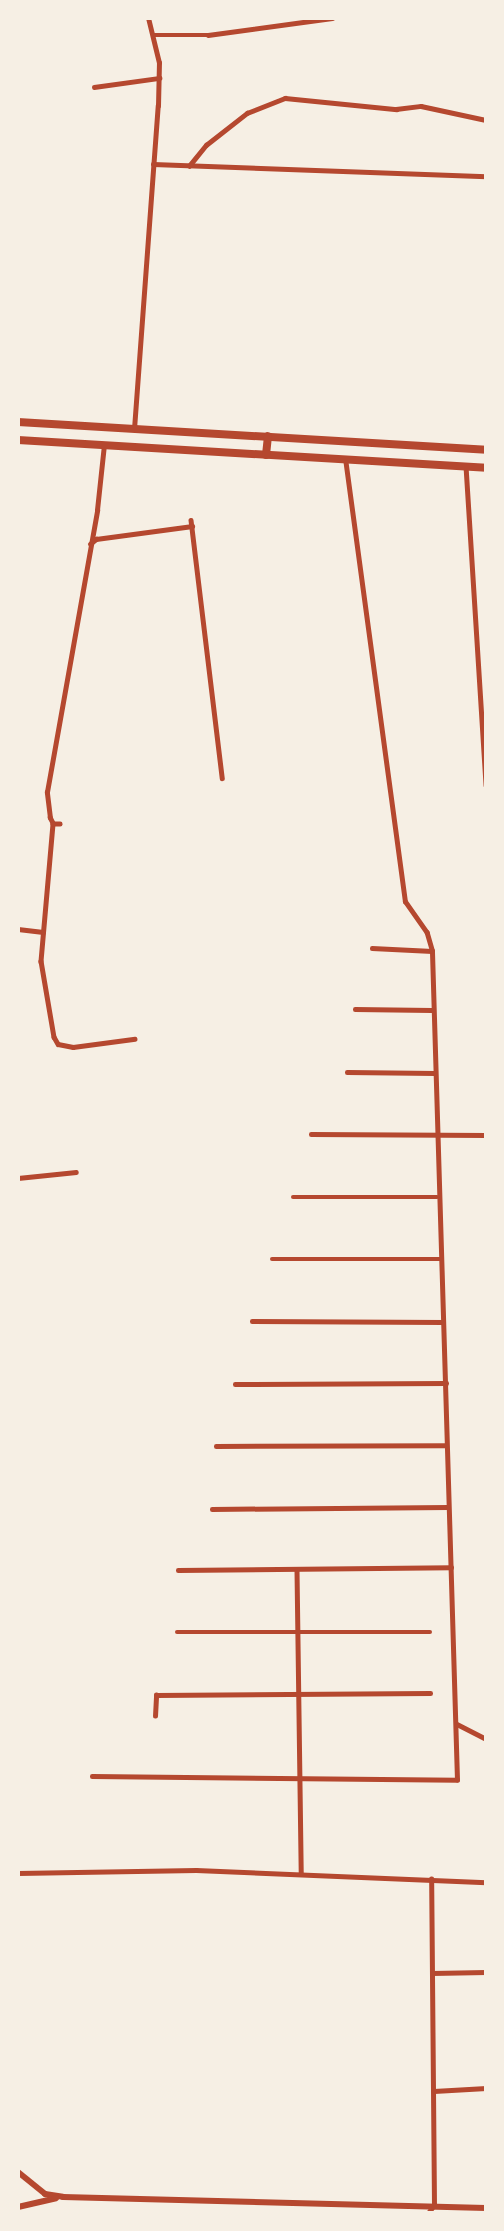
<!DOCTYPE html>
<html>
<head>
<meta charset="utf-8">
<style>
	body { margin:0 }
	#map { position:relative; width:504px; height:2231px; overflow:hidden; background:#f6efe4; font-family:"IBM Plex Sans",sans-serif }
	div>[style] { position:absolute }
	.minor>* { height:4.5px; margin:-2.25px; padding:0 2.25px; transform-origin:2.25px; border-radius:2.25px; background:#b5482f }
	.tertiary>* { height:6px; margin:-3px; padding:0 3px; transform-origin:3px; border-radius:3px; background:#b5482f }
	.trunk>* { height:8px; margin:-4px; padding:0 4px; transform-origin:4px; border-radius:4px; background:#b5482f }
	span { translate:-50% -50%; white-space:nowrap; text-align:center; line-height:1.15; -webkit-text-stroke:6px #f6efe4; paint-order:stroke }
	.frame { position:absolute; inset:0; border:20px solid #f6efe4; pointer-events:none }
</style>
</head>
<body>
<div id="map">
	<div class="minor">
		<div style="left:154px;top:35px;width:54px"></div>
		<div style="left:208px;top:35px;width:125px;rotate:-7.8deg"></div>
		<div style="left:94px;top:87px;width:66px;rotate:-7.9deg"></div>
		<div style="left:153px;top:164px;width:333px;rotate:2.1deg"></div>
		<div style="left:189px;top:166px;width:27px;rotate:-51deg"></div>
		<div style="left:206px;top:145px;width:52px;rotate:-38deg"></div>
		<div style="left:247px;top:113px;width:41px;rotate:-21.5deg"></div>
		<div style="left:285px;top:98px;width:112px;rotate:5.7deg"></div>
		<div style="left:396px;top:109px;width:25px;rotate:-7deg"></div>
		<div style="left:421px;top:106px;width:66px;rotate:12.2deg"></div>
		<div style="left:134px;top:429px;width:324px;rotate:-85.8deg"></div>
		<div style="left:158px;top:106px;width:43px;rotate:-88.7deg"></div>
		<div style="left:159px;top:63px;width:46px;rotate:-103.7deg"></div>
		<div style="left:466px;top:466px;width:320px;rotate:86.4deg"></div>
		<div style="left:191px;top:520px;width:260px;rotate:83.1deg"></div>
		<div style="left:90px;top:544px;width:8px;rotate:-40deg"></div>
		<div style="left:96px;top:539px;width:97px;rotate:-7.7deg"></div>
		<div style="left:53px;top:824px;width:138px;rotate:95deg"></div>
		<div style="left:41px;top:961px;width:77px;rotate:80.3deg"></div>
		<div style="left:54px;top:1037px;width:8px;rotate:60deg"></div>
		<div style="left:58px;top:1044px;width:15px;rotate:11deg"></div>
		<div style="left:73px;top:1047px;width:62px;rotate:-7.5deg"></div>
		<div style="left:60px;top:824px;width:7px;rotate:180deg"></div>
		<div style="left:53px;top:824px;width:7px;rotate:-117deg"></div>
		<div style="left:50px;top:818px;width:26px;rotate:-97deg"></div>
		<div style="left:47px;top:792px;width:286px;rotate:-79.9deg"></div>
		<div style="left:97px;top:510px;width:65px;rotate:-83.9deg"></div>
		<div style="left:18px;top:929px;width:25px;rotate:7deg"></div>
		<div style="left:372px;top:948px;width:60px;rotate:2.9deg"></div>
		<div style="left:355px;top:1009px;width:76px;rotate:0.8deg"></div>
		<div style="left:347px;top:1072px;width:88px;rotate:0.7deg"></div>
		<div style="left:311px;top:1134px;width:175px;rotate:0.3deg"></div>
		<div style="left:18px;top:1178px;width:58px;rotate:-5.9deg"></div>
		<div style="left:293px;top:1197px;width:144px"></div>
		<div style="left:272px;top:1259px;width:168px"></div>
		<div style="left:252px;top:1321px;width:191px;rotate:0.3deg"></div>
		<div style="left:235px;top:1384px;width:211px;rotate:-0.3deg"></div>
		<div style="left:216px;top:1446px;width:230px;rotate:-0.2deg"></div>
		<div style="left:212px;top:1509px;width:236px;rotate:-0.5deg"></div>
		<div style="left:178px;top:1570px;width:273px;rotate:-0.6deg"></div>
		<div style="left:297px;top:1570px;width:304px;rotate:89.2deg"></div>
		<div style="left:177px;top:1632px;width:253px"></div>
		<div style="left:155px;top:1716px;width:21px;rotate:-87deg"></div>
		<div style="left:156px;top:1695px;width:274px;rotate:-0.4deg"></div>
		<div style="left:457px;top:1724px;width:33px;rotate:27deg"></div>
		<div style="left:92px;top:1776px;width:365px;rotate:0.6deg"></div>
		<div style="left:457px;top:1780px;width:829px;rotate:-91.73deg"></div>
		<div style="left:432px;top:951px;width:19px;rotate:-106deg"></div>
		<div style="left:427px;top:933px;width:38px;rotate:-125deg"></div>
		<div style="left:405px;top:902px;width:446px;rotate:-97.7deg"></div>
		<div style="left:18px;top:1873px;width:178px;rotate:-1deg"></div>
		<div style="left:196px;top:1870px;width:290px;rotate:2.4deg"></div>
		<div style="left:432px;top:1973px;width:54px;rotate:-1.1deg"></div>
		<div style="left:434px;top:2091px;width:52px;rotate:-3.3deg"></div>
		<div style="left:428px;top:2213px;width:10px;rotate:-53deg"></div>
		<div style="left:434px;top:2205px;width:326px;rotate:-90.5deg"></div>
	</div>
	<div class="tertiary">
		<div style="left:18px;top:2172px;width:35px;rotate:39deg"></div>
		<div style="left:45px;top:2194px;width:18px;rotate:9deg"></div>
		<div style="left:63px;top:2197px;width:423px;rotate:1.5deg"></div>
		<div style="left:18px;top:2207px;width:39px;rotate:-13deg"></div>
	</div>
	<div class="trunk">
		<div style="left:18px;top:422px;width:469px;rotate:3.4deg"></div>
		<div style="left:18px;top:440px;width:469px;rotate:3.4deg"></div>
		<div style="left:266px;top:455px;width:19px;rotate:-84deg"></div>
	</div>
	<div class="frame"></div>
</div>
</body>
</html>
